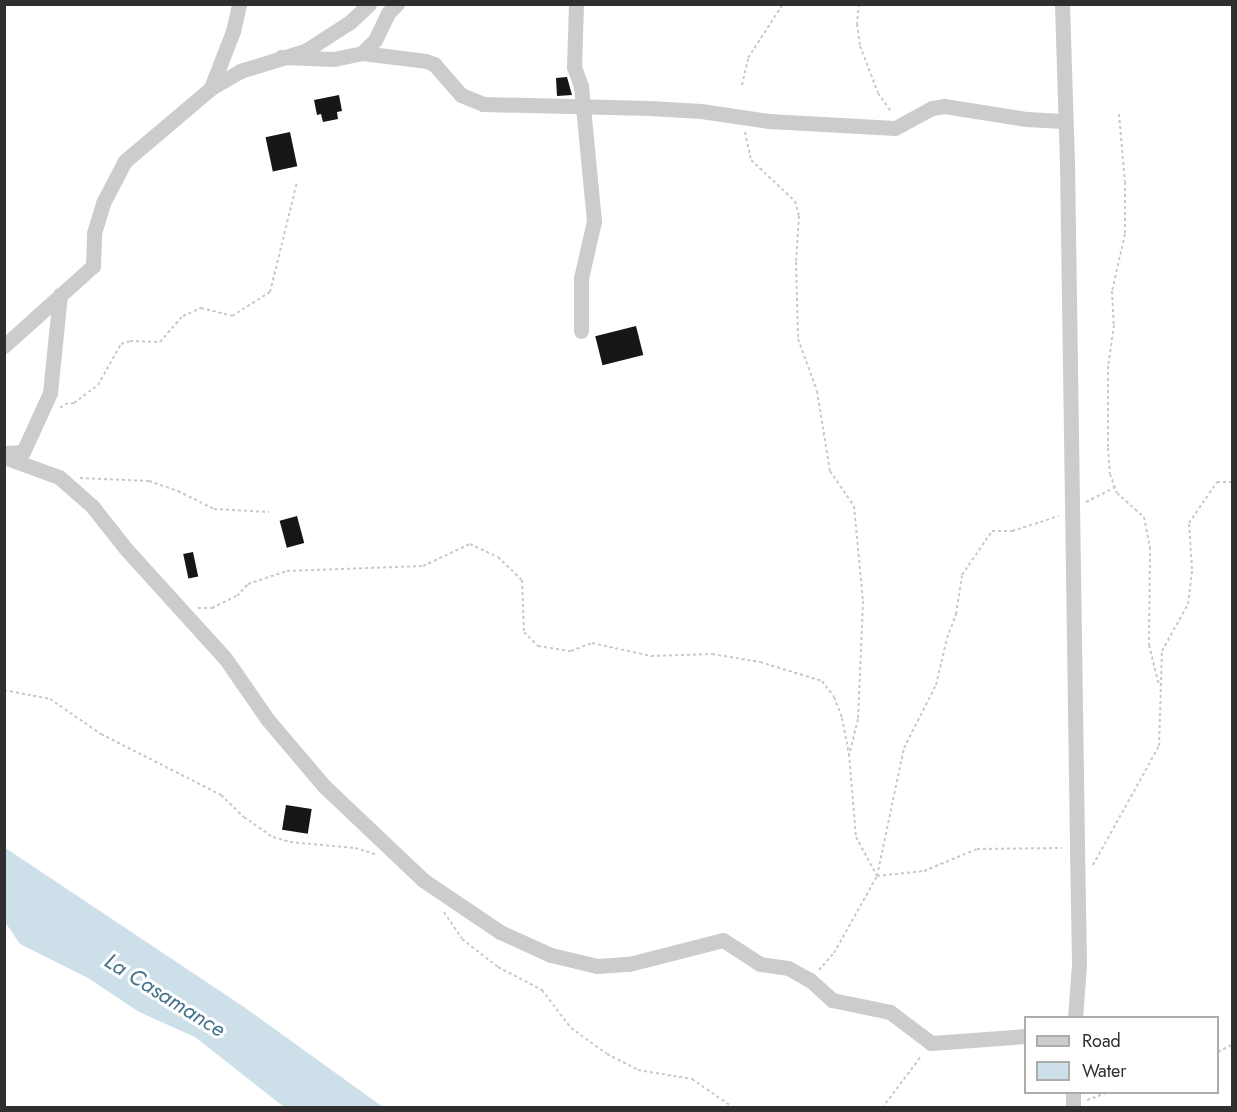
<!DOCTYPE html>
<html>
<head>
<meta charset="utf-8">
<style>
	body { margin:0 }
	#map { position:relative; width:1237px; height:1112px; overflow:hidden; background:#fff; font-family:Jost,sans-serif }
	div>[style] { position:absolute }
	.water>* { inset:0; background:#cde0e9 }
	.building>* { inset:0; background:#161616; transform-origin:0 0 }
	.path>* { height:2px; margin-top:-1px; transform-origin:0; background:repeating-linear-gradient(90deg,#c9c9c9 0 3px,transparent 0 6px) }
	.minor>* { height:15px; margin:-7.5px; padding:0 7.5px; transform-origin:7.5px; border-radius:7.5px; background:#ccc }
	span { translate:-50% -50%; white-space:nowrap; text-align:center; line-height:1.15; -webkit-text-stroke:6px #fff; paint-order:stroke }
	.water-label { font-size:22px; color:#45738a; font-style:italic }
	.frame { position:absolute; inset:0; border:6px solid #2f2f2f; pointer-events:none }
	.legend { position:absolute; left:1024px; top:1016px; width:195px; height:78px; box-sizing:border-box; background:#fff; border:2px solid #acacac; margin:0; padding:8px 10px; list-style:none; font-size:18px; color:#2f2f2f }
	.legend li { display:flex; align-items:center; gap:12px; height:30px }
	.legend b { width:30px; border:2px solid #acacac }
</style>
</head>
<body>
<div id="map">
	<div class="water">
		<div style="clip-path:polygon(4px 847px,244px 1007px,383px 1107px,284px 1107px,195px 1037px,139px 1012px,88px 978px,20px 944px,5px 922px)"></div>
	</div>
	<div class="building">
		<div style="clip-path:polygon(567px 77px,572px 95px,557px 96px,556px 78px)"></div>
		<div style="clip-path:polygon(339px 95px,342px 111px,337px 112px,338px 119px,323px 122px,321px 114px,317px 115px,314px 100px)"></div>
		<div style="left:290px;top:132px;width:35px;height:25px;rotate:78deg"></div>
		<div style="left:636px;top:326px;width:30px;height:42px;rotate:76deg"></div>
		<div style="left:297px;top:516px;width:28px;height:18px;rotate:75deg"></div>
		<div style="left:193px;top:552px;width:25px;height:10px;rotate:78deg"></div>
		<div style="left:286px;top:805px;width:26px;height:25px;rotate:9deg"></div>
	</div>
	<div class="path">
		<div style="left:859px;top:4px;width:20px;rotate:96deg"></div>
		<div style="left:857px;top:24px;width:22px;rotate:82deg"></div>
		<div style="left:860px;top:46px;width:50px;rotate:69deg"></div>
		<div style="left:878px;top:93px;width:24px;rotate:55deg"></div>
		<div style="left:742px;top:85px;width:28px;rotate:-77deg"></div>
		<div style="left:748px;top:58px;width:64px;rotate:-57.1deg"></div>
		<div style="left:1119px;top:114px;width:68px;rotate:85deg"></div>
		<div style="left:1125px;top:182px;width:52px;rotate:90deg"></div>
		<div style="left:1125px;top:234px;width:58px;rotate:102.8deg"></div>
		<div style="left:1112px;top:291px;width:34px;rotate:87deg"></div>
		<div style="left:1114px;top:325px;width:41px;rotate:98.3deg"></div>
		<div style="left:1108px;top:366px;width:82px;rotate:90deg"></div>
		<div style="left:1108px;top:448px;width:26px;rotate:86deg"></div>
		<div style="left:1110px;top:474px;width:20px;rotate:70deg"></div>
		<div style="left:1117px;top:493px;width:36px;rotate:42deg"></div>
		<div style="left:1144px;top:517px;width:31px;rotate:79deg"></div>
		<div style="left:1150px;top:547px;width:98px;rotate:90.6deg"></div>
		<div style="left:1149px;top:645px;width:41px;rotate:76deg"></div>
		<div style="left:745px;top:132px;width:29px;rotate:78deg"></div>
		<div style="left:751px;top:160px;width:60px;rotate:43deg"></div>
		<div style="left:795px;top:201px;width:16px;rotate:75deg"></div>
		<div style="left:799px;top:216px;width:46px;rotate:93.7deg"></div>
		<div style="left:796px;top:262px;width:77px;rotate:88.5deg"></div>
		<div style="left:798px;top:339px;width:55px;rotate:69.9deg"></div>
		<div style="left:817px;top:391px;width:81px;rotate:80.8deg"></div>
		<div style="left:830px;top:471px;width:42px;rotate:55.6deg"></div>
		<div style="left:854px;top:506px;width:95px;rotate:84.6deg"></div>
		<div style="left:863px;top:601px;width:118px;rotate:92.4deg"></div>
		<div style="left:858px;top:719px;width:34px;rotate:104deg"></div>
		<div style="left:60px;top:408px;width:6px;rotate:-39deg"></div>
		<div style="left:65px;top:404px;width:9px;rotate:-6deg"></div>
		<div style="left:74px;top:403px;width:30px;rotate:-37deg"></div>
		<div style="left:98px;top:385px;width:47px;rotate:-60.7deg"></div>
		<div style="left:121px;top:344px;width:9px;rotate:-18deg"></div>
		<div style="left:130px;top:341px;width:30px;rotate:2deg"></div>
		<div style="left:160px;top:342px;width:35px;rotate:-49deg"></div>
		<div style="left:183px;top:316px;width:20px;rotate:-24deg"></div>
		<div style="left:201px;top:308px;width:32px;rotate:14deg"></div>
		<div style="left:232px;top:316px;width:45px;rotate:-32.3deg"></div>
		<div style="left:270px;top:292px;width:113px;rotate:-76.2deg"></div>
		<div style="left:80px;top:478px;width:69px;rotate:2.5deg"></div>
		<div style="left:149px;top:481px;width:31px;rotate:19deg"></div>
		<div style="left:178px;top:491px;width:40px;rotate:26.6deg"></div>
		<div style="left:214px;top:509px;width:55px;rotate:3.1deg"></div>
		<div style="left:1086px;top:502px;width:33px;rotate:-27deg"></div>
		<div style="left:198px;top:608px;width:14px"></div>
		<div style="left:212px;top:608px;width:28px;rotate:-26deg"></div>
		<div style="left:237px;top:596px;width:16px;rotate:-47deg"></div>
		<div style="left:248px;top:584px;width:41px;rotate:-18.4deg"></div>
		<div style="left:287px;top:571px;width:136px;rotate:-2.1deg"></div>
		<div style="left:423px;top:566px;width:52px;rotate:-25.1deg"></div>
		<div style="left:470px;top:544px;width:31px;rotate:25deg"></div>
		<div style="left:498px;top:557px;width:33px;rotate:44deg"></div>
		<div style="left:522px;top:580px;width:52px;rotate:87.8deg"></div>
		<div style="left:524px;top:632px;width:20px;rotate:45deg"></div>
		<div style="left:538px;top:646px;width:33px;rotate:9deg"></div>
		<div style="left:571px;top:651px;width:22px;rotate:-21deg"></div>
		<div style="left:592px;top:643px;width:60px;rotate:12.4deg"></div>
		<div style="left:651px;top:656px;width:61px;rotate:-1.9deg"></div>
		<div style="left:712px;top:654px;width:49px;rotate:9.5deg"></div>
		<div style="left:760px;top:662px;width:65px;rotate:17deg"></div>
		<div style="left:822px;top:681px;width:20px;rotate:53deg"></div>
		<div style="left:834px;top:697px;width:22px;rotate:69deg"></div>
		<div style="left:842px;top:718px;width:37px;rotate:79deg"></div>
		<div style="left:849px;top:754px;width:83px;rotate:85.2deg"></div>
		<div style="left:856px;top:837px;width:44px;rotate:61.7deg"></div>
		<div style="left:877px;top:876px;width:47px;rotate:-6.1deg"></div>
		<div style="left:924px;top:871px;width:57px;rotate:-22.5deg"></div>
		<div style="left:977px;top:849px;width:85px;rotate:-0.7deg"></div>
		<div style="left:4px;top:690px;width:47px;rotate:11.1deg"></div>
		<div style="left:50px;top:699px;width:62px;rotate:34.5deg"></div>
		<div style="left:101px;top:734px;width:135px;rotate:26.9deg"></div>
		<div style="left:221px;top:795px;width:32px;rotate:44deg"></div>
		<div style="left:244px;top:817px;width:35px;rotate:35deg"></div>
		<div style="left:273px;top:837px;width:18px;rotate:16deg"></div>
		<div style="left:290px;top:842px;width:65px;rotate:5.3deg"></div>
		<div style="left:355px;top:848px;width:21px;rotate:17deg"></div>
		<div style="left:1093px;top:865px;width:136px;rotate:-61deg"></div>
		<div style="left:1159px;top:746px;width:95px;rotate:-88.2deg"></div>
		<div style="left:1162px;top:651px;width:54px;rotate:-61deg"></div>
		<div style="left:1188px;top:604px;width:35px;rotate:-83deg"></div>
		<div style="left:1192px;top:569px;width:46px;rotate:-93.7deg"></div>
		<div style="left:1189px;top:523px;width:50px;rotate:-55.7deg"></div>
		<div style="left:1217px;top:482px;width:15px"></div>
		<div style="left:444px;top:912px;width:32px;rotate:56deg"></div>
		<div style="left:462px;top:939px;width:46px;rotate:37.9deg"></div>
		<div style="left:498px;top:967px;width:50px;rotate:27.6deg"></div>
		<div style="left:542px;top:990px;width:48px;rotate:52.7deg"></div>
		<div style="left:571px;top:1028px;width:44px;rotate:35.8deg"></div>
		<div style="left:607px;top:1054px;width:35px;rotate:27deg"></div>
		<div style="left:638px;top:1070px;width:55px;rotate:9.5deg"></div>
		<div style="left:692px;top:1079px;width:51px;rotate:34.6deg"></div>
		<div style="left:819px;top:970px;width:23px;rotate:-49deg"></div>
		<div style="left:834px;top:953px;width:88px;rotate:-60.8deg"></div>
		<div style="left:877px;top:876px;width:131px;rotate:-78.1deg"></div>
		<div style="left:904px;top:748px;width:71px;rotate:-63.1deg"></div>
		<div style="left:936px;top:685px;width:48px;rotate:-76.8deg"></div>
		<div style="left:947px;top:638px;width:26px;rotate:-69deg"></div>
		<div style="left:956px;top:614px;width:39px;rotate:-81deg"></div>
		<div style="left:962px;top:575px;width:53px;rotate:-55.7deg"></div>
		<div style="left:992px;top:531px;width:20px"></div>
		<div style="left:1012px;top:531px;width:49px;rotate:-17.7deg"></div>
		<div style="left:1218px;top:1052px;width:16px;rotate:-27deg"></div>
		<div style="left:1087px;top:1100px;width:23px;rotate:-20deg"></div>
		<div style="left:882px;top:1108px;width:66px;rotate:-53deg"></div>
	</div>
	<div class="minor">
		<div style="left:576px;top:4px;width:63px;rotate:91.8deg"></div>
		<div style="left:574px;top:67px;width:20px;rotate:70deg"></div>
		<div style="left:581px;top:86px;width:136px;rotate:84.5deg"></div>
		<div style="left:594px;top:221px;width:58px;rotate:102.8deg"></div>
		<div style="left:581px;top:278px;width:53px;rotate:90deg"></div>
		<div style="left:1062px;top:4px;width:158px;rotate:88.2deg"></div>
		<div style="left:1067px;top:162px;width:686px;rotate:89.16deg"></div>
		<div style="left:1077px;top:848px;width:116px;rotate:89deg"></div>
		<div style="left:1079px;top:964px;width:54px;rotate:94.2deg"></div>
		<div style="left:362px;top:53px;width:18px;rotate:-45deg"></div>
		<div style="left:375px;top:40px;width:30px;rotate:-64deg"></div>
		<div style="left:388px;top:13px;width:13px;rotate:-45deg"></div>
		<div style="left:281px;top:57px;width:53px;rotate:2.2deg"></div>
		<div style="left:334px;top:59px;width:29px;rotate:-12deg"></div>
		<div style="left:362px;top:53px;width:64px;rotate:7.1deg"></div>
		<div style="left:426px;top:61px;width:9px;rotate:21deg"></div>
		<div style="left:434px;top:64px;width:41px;rotate:48.9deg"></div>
		<div style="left:461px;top:95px;width:24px;rotate:22deg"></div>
		<div style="left:483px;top:104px;width:167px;rotate:1.4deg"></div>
		<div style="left:650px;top:108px;width:51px;rotate:3.4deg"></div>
		<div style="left:701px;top:111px;width:69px;rotate:8.4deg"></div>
		<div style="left:769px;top:121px;width:126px;rotate:3.2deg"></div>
		<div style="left:895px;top:128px;width:42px;rotate:-28.4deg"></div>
		<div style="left:932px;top:108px;width:12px;rotate:-9deg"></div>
		<div style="left:944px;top:106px;width:83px;rotate:9deg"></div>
		<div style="left:1026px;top:119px;width:37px;rotate:3deg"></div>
		<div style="left:211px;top:88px;width:61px;rotate:-68.9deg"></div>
		<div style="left:233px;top:31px;width:28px;rotate:-77deg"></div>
		<div style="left:4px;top:346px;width:120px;rotate:-42deg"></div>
		<div style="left:93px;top:266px;width:33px;rotate:-88deg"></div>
		<div style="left:94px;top:233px;width:31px;rotate:-73deg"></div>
		<div style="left:103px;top:203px;width:47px;rotate:-62.4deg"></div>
		<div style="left:125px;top:161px;width:113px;rotate:-40.3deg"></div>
		<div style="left:211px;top:88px;width:34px;rotate:-30deg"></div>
		<div style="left:240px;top:71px;width:68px;rotate:-17.1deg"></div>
		<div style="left:305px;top:51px;width:54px;rotate:-32.8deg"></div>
		<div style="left:350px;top:22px;width:26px;rotate:-43deg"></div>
		<div style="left:4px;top:453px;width:19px;rotate:-3deg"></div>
		<div style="left:23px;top:452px;width:65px;rotate:-65.4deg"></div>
		<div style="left:50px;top:393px;width:99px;rotate:-84.2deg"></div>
		<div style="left:4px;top:457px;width:59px;rotate:20deg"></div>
		<div style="left:59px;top:477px;width:44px;rotate:41.3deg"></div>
		<div style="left:92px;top:506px;width:55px;rotate:51.7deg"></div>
		<div style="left:126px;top:549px;width:147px;rotate:47.8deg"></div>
		<div style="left:225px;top:658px;width:75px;rotate:55.3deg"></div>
		<div style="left:268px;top:720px;width:87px;rotate:49.7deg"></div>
		<div style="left:324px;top:786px;width:137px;rotate:43.5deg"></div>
		<div style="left:423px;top:880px;width:93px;rotate:34deg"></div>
		<div style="left:500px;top:932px;width:56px;rotate:24.3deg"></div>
		<div style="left:551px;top:955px;width:47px;rotate:13.4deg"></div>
		<div style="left:597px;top:966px;width:32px;rotate:-4deg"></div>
		<div style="left:629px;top:964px;width:97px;rotate:-14.3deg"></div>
		<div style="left:723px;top:940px;width:44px;rotate:33deg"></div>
		<div style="left:760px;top:964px;width:28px;rotate:8deg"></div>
		<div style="left:788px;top:968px;width:25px;rotate:29deg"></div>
		<div style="left:810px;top:980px;width:30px;rotate:42deg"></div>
		<div style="left:832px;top:1000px;width:59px;rotate:11.7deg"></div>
		<div style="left:890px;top:1012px;width:51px;rotate:37.1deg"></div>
		<div style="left:931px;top:1043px;width:95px;rotate:-4.2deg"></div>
		<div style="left:1073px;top:1092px;width:16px;rotate:90deg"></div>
	</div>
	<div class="water-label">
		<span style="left:165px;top:995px;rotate:32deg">La Casamance</span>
	</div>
	<div class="frame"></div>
	<ul class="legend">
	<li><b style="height:8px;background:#ccc"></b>Road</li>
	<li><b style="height:16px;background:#cde0e9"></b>Water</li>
	</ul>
</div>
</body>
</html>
